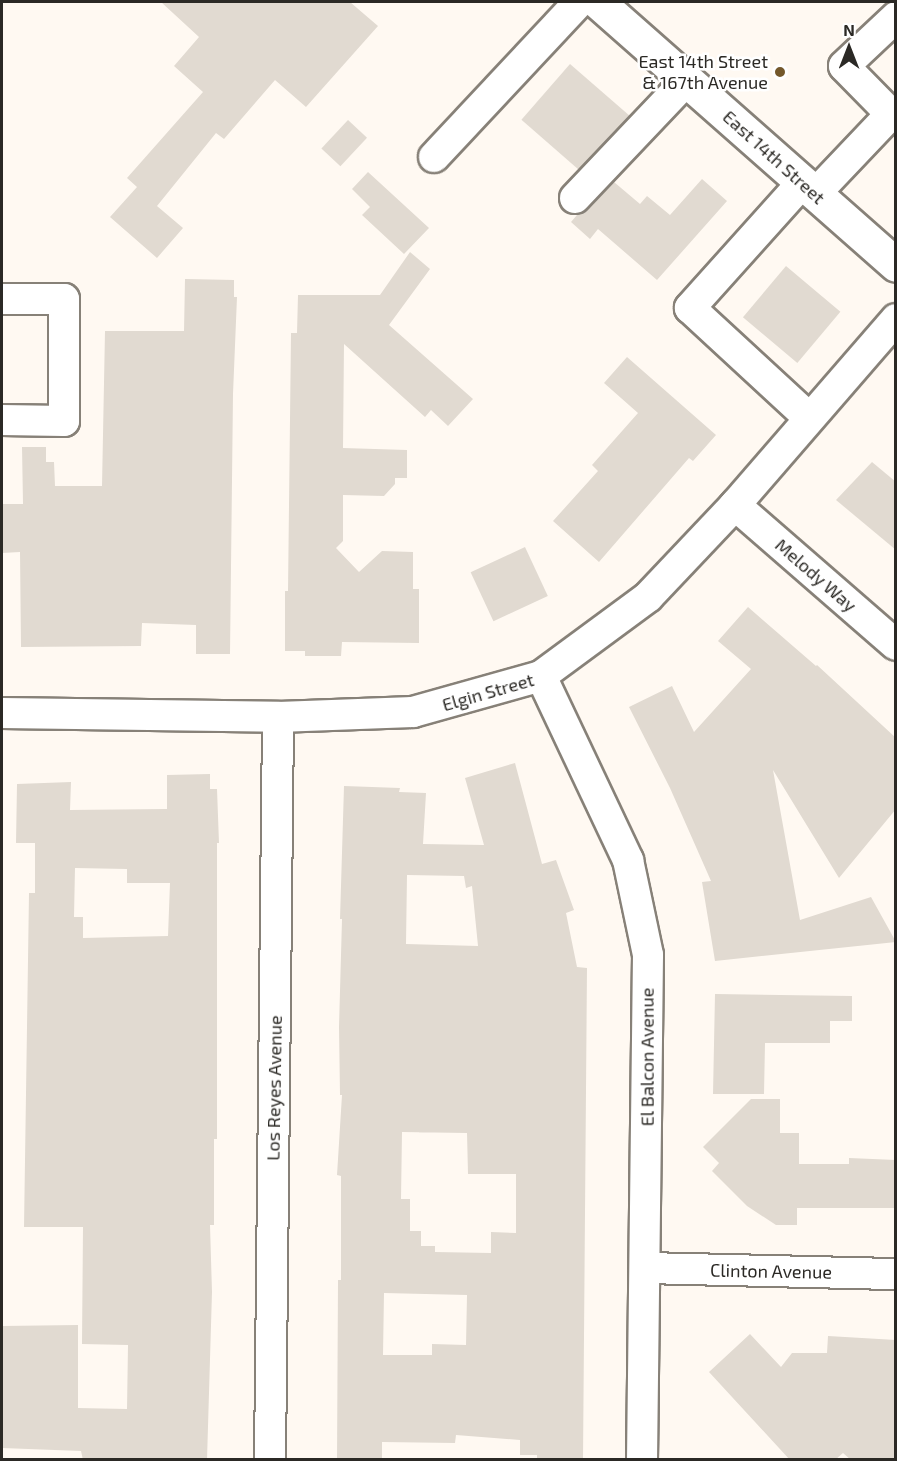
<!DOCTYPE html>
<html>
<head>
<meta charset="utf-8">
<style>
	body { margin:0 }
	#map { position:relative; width:897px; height:1461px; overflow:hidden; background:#fff9f2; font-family:"Exo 2",sans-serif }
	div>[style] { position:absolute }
	.building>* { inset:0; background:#e1dad1; transform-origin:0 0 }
	.roads { filter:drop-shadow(2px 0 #878178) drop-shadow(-2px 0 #878178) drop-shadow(0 2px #878178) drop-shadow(0 -2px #878178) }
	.minor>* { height:30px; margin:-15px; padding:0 15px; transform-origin:15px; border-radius:15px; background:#fff }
	.major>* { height:33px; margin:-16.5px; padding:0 16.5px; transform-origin:16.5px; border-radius:16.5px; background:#fff }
	.dots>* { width:16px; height:16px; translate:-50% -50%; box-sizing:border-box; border:3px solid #fff; border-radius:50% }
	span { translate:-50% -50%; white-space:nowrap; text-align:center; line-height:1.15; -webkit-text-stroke:5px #fff; paint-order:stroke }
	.poi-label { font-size:18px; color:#2b2925 }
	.right { translate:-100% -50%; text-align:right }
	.street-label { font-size:18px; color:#2b2925 }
	.frame { position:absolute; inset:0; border:3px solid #2b2925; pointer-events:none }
	.north { position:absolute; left:819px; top:18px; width:60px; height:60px; -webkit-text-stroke:4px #fff; paint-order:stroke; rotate:0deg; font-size:16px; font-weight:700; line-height:24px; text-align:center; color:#2b2925 }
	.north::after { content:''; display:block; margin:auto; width:21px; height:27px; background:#2b2925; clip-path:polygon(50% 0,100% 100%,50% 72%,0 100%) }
</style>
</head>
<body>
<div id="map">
	<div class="building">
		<div style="clip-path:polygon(161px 2px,350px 2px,378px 26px,306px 107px,275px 80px,224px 139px,216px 133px,157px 206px,183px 228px,157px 258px,110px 217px,137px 187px,127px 178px,203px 92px,174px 66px,199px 37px)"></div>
		<div style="left:570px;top:64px;width:79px;height:74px;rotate:41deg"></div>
		<div style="left:348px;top:120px;width:26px;height:39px;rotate:43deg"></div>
		<div style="clip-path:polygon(368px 172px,429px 228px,404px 254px,362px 215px,370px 207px,352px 189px)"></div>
		<div style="clip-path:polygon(702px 179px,727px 201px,657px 280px,598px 229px,590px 239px,571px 222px,577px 215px,588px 210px,614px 182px,640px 204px,647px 196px,670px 215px)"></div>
		<div style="clip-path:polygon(410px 252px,430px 269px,389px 325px,473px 399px,448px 426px,431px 410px,425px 417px,344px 344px,343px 448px,407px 450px,407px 478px,395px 478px,395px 484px,384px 496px,343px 495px,343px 541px,336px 548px,359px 572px,382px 551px,413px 552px,413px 589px,419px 589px,419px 643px,342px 642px,341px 656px,305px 656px,305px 651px,285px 651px,285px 591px,288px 591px,291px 333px,297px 333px,298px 295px,380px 295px)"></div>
		<div style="left:786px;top:266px;width:71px;height:67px;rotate:40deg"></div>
		<div style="clip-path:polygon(185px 279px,234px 280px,234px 297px,237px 297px,233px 394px,230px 654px,196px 654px,196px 625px,142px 623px,141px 646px,21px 647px,20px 552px,2px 553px,2px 504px,23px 504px,22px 447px,46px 447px,46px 462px,54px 462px,55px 486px,102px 486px,105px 331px,184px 331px)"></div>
		<div style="clip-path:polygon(627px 357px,716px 435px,693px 461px,689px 458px,599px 562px,553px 521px,598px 471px,592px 465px,638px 413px,604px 383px)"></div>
		<div style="clip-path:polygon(872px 462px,896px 482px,896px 550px,836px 500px)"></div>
		<div style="left:525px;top:547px;width:54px;height:60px;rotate:65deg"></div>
		<div style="clip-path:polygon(748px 607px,816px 666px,817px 665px,896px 738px,896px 809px,839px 878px,773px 770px,800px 920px,871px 897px,896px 942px,715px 961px,702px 882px,711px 881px,670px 788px,629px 707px,672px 686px,694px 732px,751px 669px,718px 641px)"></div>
		<div style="clip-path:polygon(evenodd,515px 763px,542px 864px,556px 860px,574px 910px,566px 913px,577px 967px,587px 968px,583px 1460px,537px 1460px,537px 1455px,520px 1455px,520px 1440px,456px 1435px,455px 1443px,382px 1442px,382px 1460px,337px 1460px,338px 1280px,341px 1280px,341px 1176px,337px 1175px,342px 1095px,340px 1095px,339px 1027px,342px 919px,340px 919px,344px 786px,400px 788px,399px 792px,426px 793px,423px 844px,484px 845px,465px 778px,515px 763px,407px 875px,464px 876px,466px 888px,472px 886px,478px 946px,406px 944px,407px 875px,515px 763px,402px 1132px,467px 1133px,468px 1174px,516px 1174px,516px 1233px,491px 1232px,491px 1253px,435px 1252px,435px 1246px,421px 1246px,421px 1231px,410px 1231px,410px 1199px,401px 1199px,402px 1132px,515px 763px,384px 1293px,467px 1295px,466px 1345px,432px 1344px,432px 1355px,383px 1355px,384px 1293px)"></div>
		<div style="clip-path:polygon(evenodd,210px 774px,210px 789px,217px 789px,219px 843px,217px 843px,217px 1139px,214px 1139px,214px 1225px,210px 1225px,212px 1292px,207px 1460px,83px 1460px,81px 1451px,2px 1448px,2px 1326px,78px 1325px,78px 1408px,127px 1409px,128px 1345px,82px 1344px,83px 1227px,24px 1227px,29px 893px,35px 893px,35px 843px,16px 843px,17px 784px,71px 782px,70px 810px,167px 809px,167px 775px,210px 774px,75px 868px,127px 869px,127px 883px,170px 883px,168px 936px,83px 938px,83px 917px,74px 917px,75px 868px)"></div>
		<div style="clip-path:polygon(715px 994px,852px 996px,852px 1021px,830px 1021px,830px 1043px,765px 1043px,764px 1094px,713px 1094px)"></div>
		<div style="clip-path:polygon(751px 1099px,780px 1099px,780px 1133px,799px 1133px,799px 1164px,849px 1164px,849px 1158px,896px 1160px,896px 1208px,797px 1208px,797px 1225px,776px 1225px,747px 1206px,712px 1171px,719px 1163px,703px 1147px)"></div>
		<div style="clip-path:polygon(750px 1334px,781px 1367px,792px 1353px,827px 1353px,828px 1336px,896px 1340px,896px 1460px,851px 1460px,843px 1453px,835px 1460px,790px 1460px,709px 1372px)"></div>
	</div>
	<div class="roads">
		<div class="minor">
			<div style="left:891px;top:114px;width:67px;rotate:-134.4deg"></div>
			<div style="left:844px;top:66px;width:71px;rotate:-43.3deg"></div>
			<div style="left:434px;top:157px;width:212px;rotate:-46.9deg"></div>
			<div style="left:802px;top:183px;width:168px;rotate:131.9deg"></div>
			<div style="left:690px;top:308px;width:162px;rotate:42.7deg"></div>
			<div style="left:815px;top:194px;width:110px;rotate:-46.5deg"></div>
			<div style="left:891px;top:114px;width:5px"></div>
			<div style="left:575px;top:198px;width:163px;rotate:-46.5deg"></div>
			<div style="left:2px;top:299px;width:62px"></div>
			<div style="left:64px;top:299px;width:122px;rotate:90deg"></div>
			<div style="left:64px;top:421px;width:62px;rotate:-179.1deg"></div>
			<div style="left:735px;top:505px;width:213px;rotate:41deg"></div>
			<div style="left:541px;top:676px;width:204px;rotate:64.7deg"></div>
			<div style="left:628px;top:860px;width:97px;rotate:78.1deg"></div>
			<div style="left:648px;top:955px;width:505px;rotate:90.68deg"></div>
			<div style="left:2px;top:713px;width:276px;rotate:0.8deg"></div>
			<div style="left:278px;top:717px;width:135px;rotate:-2.1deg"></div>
			<div style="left:413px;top:712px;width:133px;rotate:-15.7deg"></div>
			<div style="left:541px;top:676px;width:133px;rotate:-36.4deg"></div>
			<div style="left:648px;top:597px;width:127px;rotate:-46.6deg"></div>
			<div style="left:735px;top:505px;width:246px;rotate:-49.1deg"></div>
			<div style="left:646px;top:1268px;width:250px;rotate:1.4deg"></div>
			<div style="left:270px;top:1460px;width:743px;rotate:-89.38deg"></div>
		</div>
		<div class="major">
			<div style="left:598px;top:2px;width:397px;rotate:41.4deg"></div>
		</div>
	</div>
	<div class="dots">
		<div style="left:780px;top:72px;background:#74582b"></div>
	</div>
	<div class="poi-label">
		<span class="right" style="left:768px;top:72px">East 14th Street<br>&amp; 167th Avenue</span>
	</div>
	<div class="street-label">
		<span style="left:774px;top:157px;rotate:42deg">East 14th Street</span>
		<span style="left:816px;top:575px;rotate:41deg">Melody Way</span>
		<span style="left:488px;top:692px;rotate:-16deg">Elgin Street</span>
		<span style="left:647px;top:1057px;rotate:-90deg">El Balcon Avenue</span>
		<span style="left:274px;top:1088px;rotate:-89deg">Los Reyes Avenue</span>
		<span style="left:771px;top:1271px;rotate:1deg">Clinton Avenue</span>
	</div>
	<div class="frame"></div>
	<div class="north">N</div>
</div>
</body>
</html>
